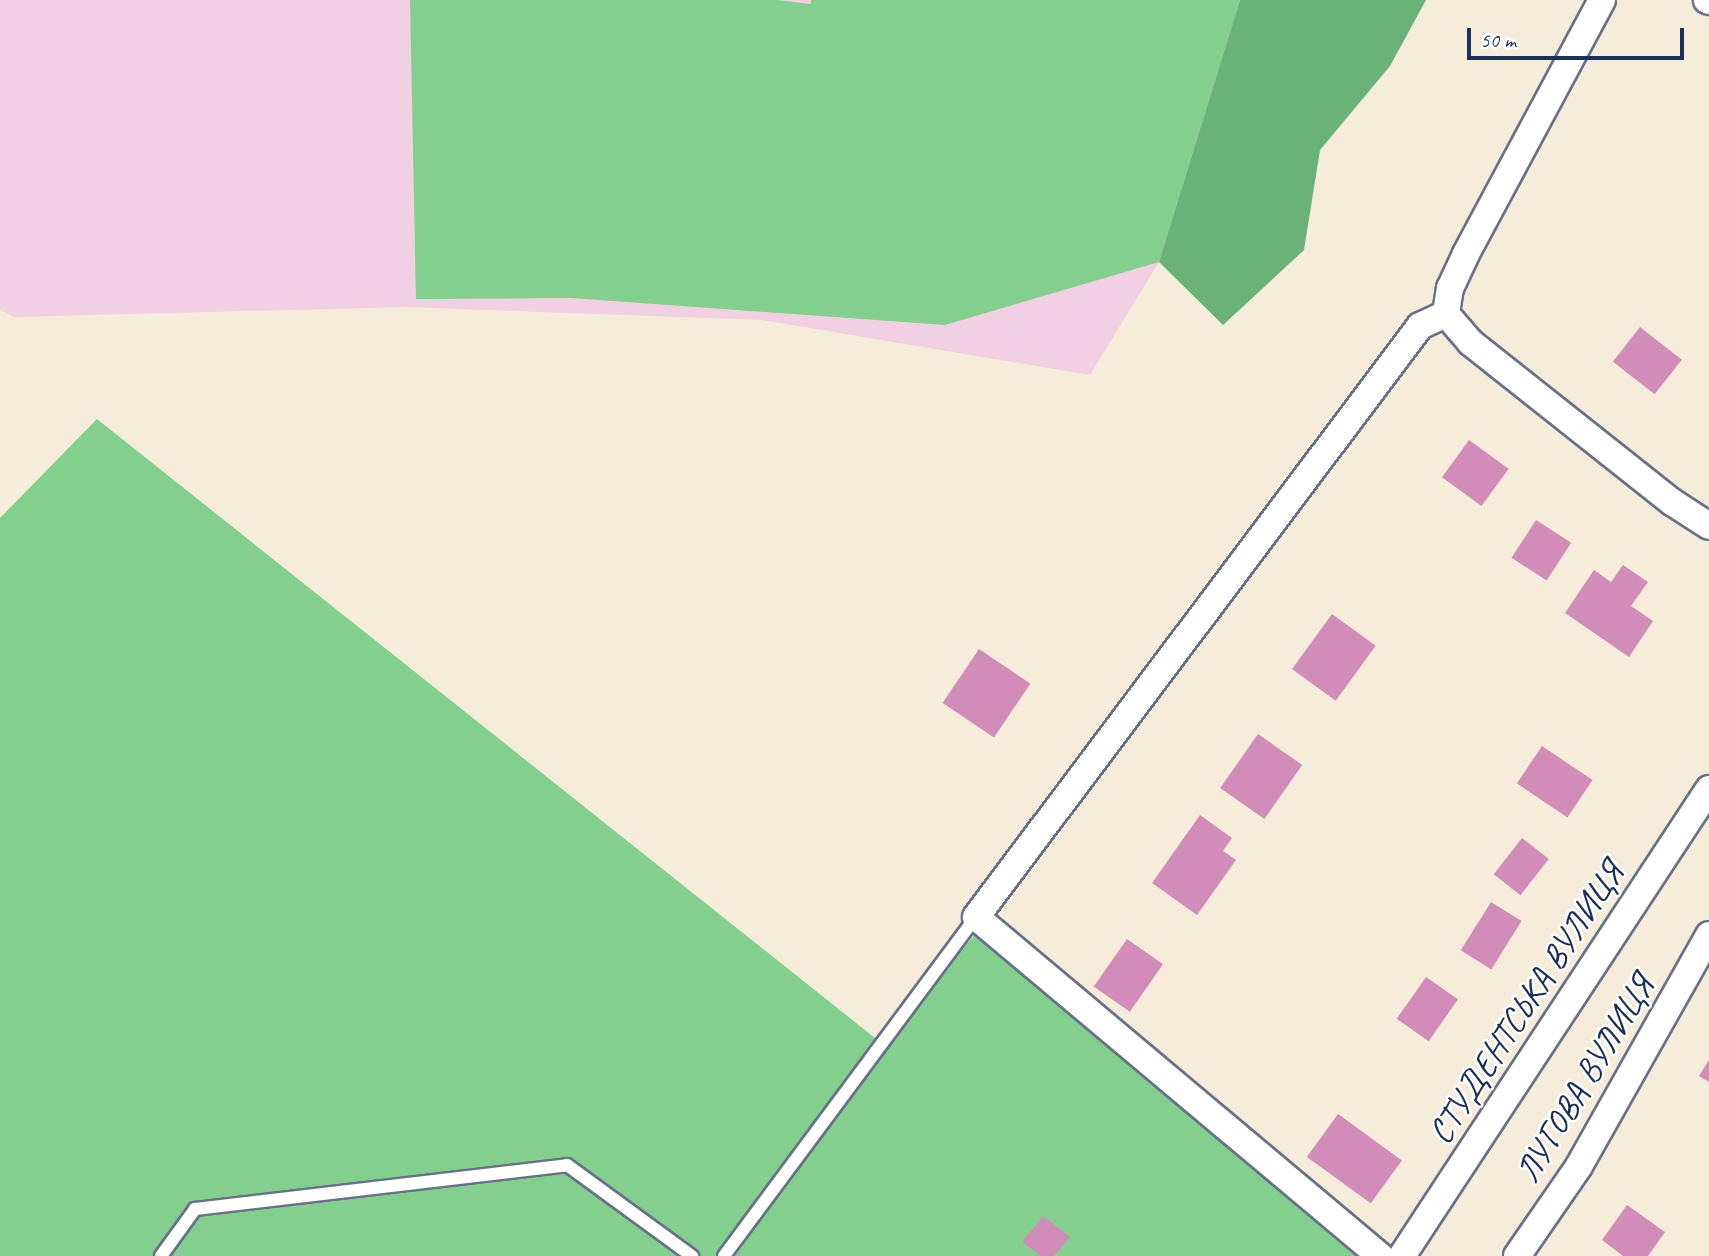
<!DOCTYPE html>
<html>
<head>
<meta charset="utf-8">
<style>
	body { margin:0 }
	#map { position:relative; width:1709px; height:1256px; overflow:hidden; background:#f6ecda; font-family:Caveat,sans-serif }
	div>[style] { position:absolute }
	.built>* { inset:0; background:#f1d0e3 }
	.green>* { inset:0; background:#82cf8e }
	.forest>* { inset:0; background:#69b279 }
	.building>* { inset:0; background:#d18cba; transform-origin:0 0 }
	.roads { filter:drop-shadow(2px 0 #687189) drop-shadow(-2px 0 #687189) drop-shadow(0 2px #687189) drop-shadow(0 -2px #687189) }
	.service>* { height:12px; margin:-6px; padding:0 6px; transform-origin:6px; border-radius:6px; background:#fff }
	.minor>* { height:26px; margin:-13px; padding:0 13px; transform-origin:13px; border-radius:13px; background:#fff }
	span { translate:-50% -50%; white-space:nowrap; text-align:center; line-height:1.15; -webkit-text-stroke:5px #fff; paint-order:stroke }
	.street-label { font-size:35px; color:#1b2f5e }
	.scale { position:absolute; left:1467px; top:28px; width:217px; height:32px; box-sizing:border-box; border:4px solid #1b2f5e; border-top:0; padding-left:9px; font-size:21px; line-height:24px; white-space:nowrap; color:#1b2f5e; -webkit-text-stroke:5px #fff; paint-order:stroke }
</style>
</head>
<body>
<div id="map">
	<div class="built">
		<div style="clip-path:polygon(0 0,1319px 0,1090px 375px,762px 320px,406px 307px,14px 317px,0 310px)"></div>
	</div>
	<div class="green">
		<div style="clip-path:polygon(410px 0,777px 0,811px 4px,811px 0,1240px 0,1159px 262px,945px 325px,572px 298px,416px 299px)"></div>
		<div style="clip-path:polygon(97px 419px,880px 1042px,974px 936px,1175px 1085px,1364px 1256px,0 1256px,0 518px)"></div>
	</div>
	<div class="forest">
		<div style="clip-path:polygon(1240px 0,1426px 0,1390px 66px,1320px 150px,1304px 250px,1223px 325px,1159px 262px)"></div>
	</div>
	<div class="building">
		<div style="left:1640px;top:327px;width:53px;height:44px;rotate:38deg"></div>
		<div style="left:1469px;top:440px;width:49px;height:46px;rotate:36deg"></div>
		<div style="left:1536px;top:520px;width:42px;height:45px;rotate:33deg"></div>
		<div style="clip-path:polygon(1623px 565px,1648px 582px,1631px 606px,1653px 621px,1629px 657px,1565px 613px,1594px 570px,1611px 582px)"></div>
		<div style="left:1332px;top:614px;width:54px;height:68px;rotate:36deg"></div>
		<div style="left:979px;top:649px;width:62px;height:65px;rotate:34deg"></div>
		<div style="left:1258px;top:734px;width:54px;height:66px;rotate:35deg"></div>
		<div style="left:1542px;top:746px;width:61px;height:45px;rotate:34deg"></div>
		<div style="clip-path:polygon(1200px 815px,1232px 838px,1223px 851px,1236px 860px,1197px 915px,1152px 883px)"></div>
		<div style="left:1522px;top:838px;width:34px;height:46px;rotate:38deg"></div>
		<div style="left:1491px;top:902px;width:36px;height:57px;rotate:32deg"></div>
		<div style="left:1127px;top:939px;width:44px;height:58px;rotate:35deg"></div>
		<div style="left:1426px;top:977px;width:39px;height:51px;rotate:35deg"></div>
		<div style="clip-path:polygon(1709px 1060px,1709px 1082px,1699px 1076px)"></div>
		<div style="left:1338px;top:1114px;width:79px;height:53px;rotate:36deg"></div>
		<div style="clip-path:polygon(1627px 1205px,1665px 1232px,1648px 1256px,1623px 1256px,1602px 1240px)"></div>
		<div style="clip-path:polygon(1043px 1216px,1070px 1237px,1054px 1256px,1041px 1256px,1022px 1242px)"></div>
	</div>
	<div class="roads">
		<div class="service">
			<div style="left:161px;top:1256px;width:58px;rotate:-54.1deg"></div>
			<div style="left:195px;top:1209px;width:375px;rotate:-6.7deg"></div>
			<div style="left:567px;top:1165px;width:155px;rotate:36.1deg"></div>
			<div style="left:724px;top:1256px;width:422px;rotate:-53.4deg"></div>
		</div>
		<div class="minor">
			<div style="left:1602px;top:0;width:288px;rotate:118.2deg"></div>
			<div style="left:1466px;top:254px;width:38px;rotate:115deg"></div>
			<div style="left:1450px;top:288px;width:26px;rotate:99deg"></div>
			<div style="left:1446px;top:314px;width:37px;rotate:49deg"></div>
			<div style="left:1470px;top:342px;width:258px;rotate:38.4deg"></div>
			<div style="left:1672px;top:502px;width:44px;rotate:33deg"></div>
			<div style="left:1707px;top:0;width:2px;rotate:27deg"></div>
			<div style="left:1380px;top:1256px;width:527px;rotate:-140deg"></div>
			<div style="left:976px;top:917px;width:739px;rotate:-53.08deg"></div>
			<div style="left:1420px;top:326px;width:29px;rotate:-25deg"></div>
			<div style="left:1402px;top:1256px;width:559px;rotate:-56.68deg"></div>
			<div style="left:1517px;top:1256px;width:109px;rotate:-55.4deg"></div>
			<div style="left:1579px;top:1166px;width:265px;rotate:-60.6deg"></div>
		</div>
	</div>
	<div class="street-label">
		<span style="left:1526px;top:1003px;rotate:-57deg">СТУДЕНТСЬКА ВУЛИЦЯ</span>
		<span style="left:1585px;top:1079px;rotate:-59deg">ЛУГОВА ВУЛИЦЯ</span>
	</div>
	<div class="scale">50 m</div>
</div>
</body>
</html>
